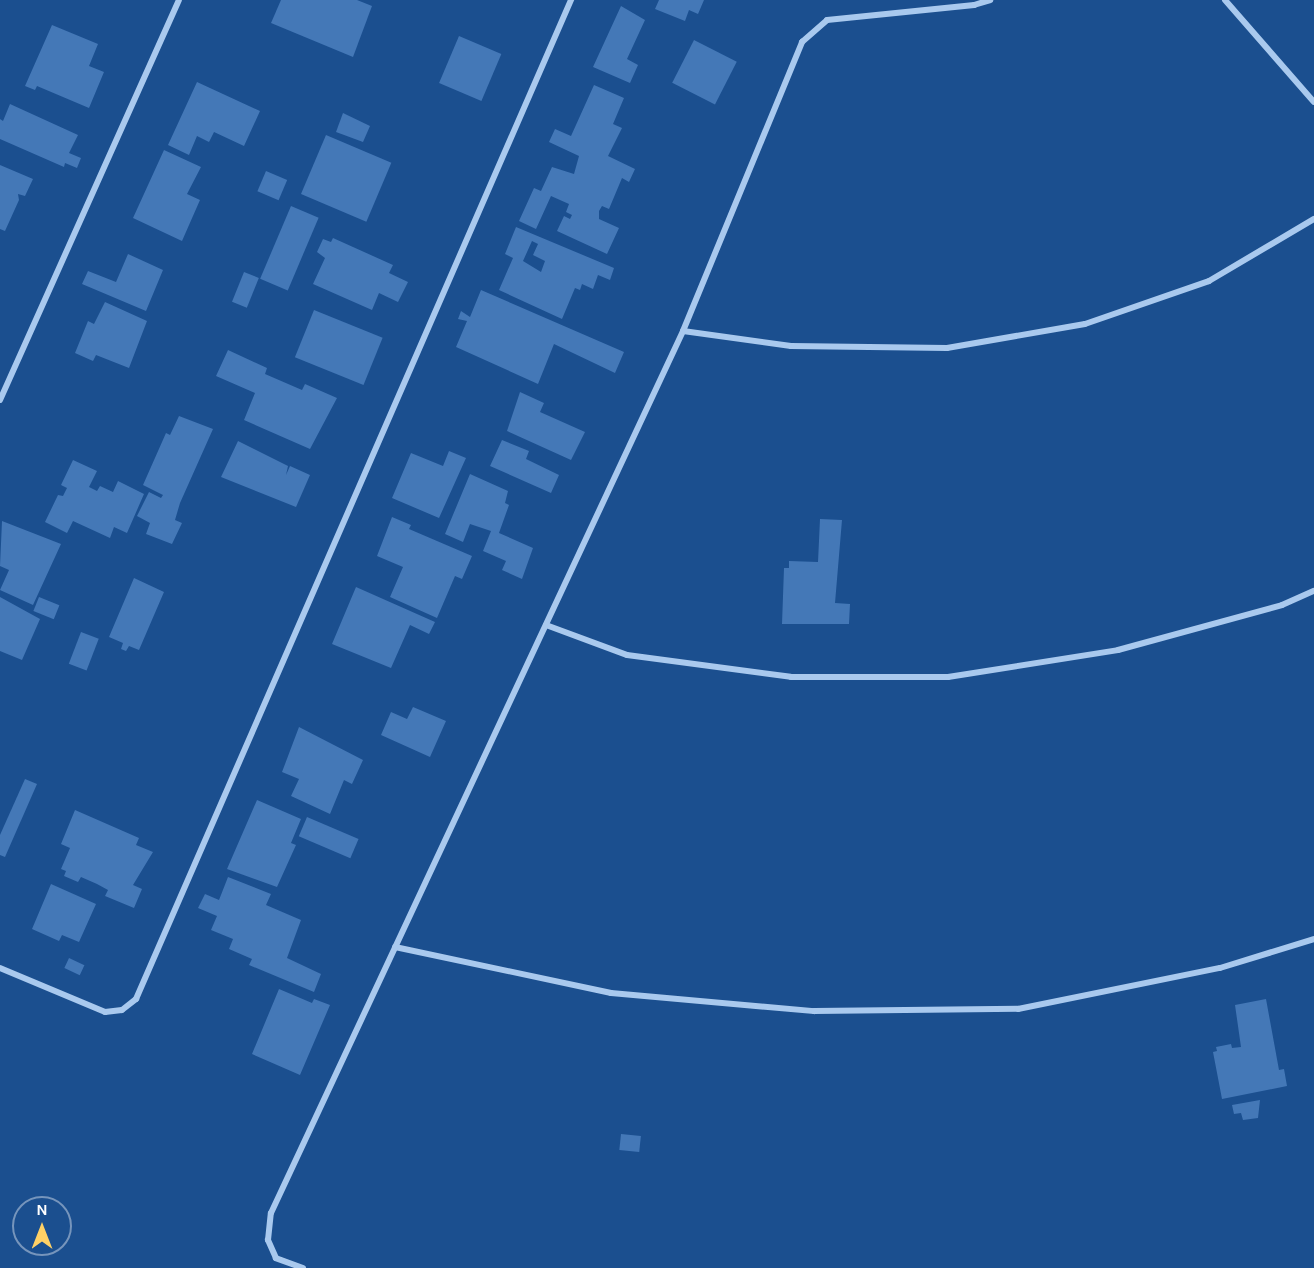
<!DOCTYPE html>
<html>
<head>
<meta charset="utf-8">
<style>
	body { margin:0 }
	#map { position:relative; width:1314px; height:1268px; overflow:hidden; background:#1b4f8f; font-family:Karla,sans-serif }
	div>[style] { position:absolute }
	.building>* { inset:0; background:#4478b7; transform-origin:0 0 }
	.minor>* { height:6px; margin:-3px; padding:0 3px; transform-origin:3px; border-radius:3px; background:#a9c9ee }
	span { translate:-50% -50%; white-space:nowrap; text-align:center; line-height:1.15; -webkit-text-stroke:4.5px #1b4f8f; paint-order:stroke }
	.north { position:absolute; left:12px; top:1196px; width:60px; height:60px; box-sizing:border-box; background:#1b4f8f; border:2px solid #7695bc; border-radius:50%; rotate:0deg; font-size:16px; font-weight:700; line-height:24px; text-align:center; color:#fff }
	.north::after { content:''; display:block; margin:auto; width:21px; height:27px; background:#ffd166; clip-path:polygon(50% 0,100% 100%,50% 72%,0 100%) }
</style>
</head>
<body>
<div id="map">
	<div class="building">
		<div style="clip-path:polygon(281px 0,357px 0,372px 6px,353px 57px,271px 23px)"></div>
		<div style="clip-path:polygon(659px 0,704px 0,698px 14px,689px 10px,685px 21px,655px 9px)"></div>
		<div style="clip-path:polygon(621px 6px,645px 20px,627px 59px,638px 65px,630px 83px,593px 67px)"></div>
		<div style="clip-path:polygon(52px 25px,98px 44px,89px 66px,104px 72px,89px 108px,37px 86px,35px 90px,25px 86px)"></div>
		<div style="left:459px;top:36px;width:46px;height:51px;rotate:23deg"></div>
		<div style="left:694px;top:40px;width:48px;height:48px;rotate:27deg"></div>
		<div style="clip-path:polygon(197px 82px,260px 111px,244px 146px,214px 132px,209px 142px,197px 136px,189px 155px,168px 145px)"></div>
		<div style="clip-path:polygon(594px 85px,624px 98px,613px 124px,622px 128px,608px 156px,635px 169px,629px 182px,622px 178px,609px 209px,602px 206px,599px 211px,599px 219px,619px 228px,607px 254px,557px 231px,564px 216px,570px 219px,572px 215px,566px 212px,569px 204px,551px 196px,536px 229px,519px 221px,534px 188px,541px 191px,552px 167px,574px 174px,579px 156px,549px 142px,555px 129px,571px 136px)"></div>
		<div style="clip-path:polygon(10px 104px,78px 135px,69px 153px,81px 158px,77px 168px,65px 163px,64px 167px,0 139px,0 119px,3px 121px)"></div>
		<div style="clip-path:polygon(343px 113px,370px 126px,363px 142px,336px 132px)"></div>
		<div style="left:326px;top:135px;width:71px;height:64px;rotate:23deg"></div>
		<div style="clip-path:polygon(164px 150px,201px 167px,187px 194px,200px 200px,182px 241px,133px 218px)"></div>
		<div style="clip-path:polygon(0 165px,33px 179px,25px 196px,18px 194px,19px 200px,5px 231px,0 229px)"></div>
		<div style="left:266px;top:171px;width:23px;height:22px;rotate:23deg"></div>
		<div style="left:291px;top:206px;width:30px;height:79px;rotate:23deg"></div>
		<div style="clip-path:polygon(evenodd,516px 227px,614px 268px,610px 280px,598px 275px,593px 289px,582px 284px,580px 290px,575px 288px,562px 319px,499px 290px,513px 258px,505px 254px,516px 227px,532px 241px,538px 244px,533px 255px,545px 261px,541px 272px,523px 261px,532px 241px)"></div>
		<div style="clip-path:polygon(333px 238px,393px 265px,389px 273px,408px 282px,398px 302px,379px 293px,372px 310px,313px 284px,325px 258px,317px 252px,323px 239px,331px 242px)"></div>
		<div style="clip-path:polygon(128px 254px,163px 270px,146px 311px,82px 284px,88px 271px,116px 282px)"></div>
		<div style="left:244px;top:272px;width:16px;height:32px;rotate:22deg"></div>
		<div style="clip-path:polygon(481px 290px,624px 352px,615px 373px,554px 344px,538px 384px,456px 347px,467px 321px,458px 319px,461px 311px,470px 317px)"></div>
		<div style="clip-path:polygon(105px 302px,147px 321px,129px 368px,96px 355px,93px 361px,75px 353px,88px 321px,94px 324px)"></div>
		<div style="left:314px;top:310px;width:74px;height:51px;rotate:22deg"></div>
		<div style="clip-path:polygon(228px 350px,267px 368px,265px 374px,302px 390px,305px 384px,337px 398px,310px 449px,244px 420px,255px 393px,216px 376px)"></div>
		<div style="clip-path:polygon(520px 392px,544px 403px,540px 412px,585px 432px,571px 460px,507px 431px)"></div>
		<div style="clip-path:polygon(179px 416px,213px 429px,180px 503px,175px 520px,182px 523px,172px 544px,146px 534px,150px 523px,137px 516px,149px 492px,161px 498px,163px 495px,143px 485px,166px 433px,170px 435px)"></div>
		<div style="clip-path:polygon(502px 440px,529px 451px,526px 459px,559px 475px,551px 493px,490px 466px)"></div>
		<div style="clip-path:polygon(238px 441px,288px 466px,286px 475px,290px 466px,310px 475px,296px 507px,221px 477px)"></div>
		<div style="clip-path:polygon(449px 451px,466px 458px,439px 518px,392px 498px,411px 453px,443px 466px)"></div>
		<div style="clip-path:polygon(73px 460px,97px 471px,89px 487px,97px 491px,100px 486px,113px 492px,118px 481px,144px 494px,127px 533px,114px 527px,110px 538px,73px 521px,67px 533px,45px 522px,58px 495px,63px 496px,67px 488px,61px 485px)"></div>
		<div style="clip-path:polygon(470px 474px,508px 491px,505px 503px,509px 505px,499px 533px,533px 548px,522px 579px,502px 570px,506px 561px,483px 551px,491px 531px,470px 524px,463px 542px,445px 534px)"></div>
		<div style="clip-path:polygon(392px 517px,411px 525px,409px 529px,472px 556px,462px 579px,455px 576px,437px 618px,390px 597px,403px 567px,377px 556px)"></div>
		<div style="clip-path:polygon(820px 519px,842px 520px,835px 603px,850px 604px,849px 624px,782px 624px,784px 568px,789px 568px,789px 561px,818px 562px)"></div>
		<div style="clip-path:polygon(2px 521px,61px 544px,33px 605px,0 590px,9px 570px,0 566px)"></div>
		<div style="clip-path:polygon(134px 578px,164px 592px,139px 650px,129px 646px,126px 651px,121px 649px,123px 643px,109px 637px)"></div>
		<div style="clip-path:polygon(356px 587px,435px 622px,429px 634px,410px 625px,391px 668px,332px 644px)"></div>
		<div style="clip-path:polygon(0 597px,40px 619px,22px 660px,0 651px)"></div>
		<div style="left:39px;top:597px;width:22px;height:15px;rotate:22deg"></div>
		<div style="left:81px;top:632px;width:19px;height:34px;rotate:21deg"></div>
		<div style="clip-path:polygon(413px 707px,446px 721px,430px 757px,381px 735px,391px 712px,407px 719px)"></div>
		<div style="clip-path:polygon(299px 727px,363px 760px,352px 784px,344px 780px,330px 814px,291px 796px,299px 779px,282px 772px)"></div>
		<div style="clip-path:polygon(25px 779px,37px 784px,5px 857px,0 855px,0 835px)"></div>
		<div style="clip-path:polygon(257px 800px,301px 819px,291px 843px,296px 845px,277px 887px,227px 869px)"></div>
		<div style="clip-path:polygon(75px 810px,139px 838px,136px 845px,153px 852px,133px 885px,142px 889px,134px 908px,105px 896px,108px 890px,97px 884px,81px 877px,78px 882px,64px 876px,66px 871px,61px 869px,70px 848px,61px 844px)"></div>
		<div style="left:307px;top:817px;width:56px;height:21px;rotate:23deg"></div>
		<div style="clip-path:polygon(228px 877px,271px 894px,266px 905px,301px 920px,287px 958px,321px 974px,314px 992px,249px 965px,252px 959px,229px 949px,233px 939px,211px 930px,217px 916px,198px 908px,205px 894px,219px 900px)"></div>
		<div style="clip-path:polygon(51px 884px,96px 904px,79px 942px,62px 935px,59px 941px,32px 929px)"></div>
		<div style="left:69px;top:958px;width:17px;height:11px;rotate:25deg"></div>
		<div style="clip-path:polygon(279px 989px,312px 1003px,314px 999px,330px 1005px,300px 1075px,252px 1054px)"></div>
		<div style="clip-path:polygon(1266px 999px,1279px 1070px,1284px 1069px,1287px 1086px,1222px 1099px,1213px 1052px,1217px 1051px,1216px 1047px,1231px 1044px,1232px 1048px,1241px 1047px,1235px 1005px)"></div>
		<div style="clip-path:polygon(1260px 1100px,1258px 1118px,1243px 1120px,1241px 1113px,1234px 1114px,1232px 1105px)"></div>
		<div style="left:621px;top:1134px;width:20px;height:16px;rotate:6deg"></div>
	</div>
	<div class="minor">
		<div style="left:1225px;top:0;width:135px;rotate:48.9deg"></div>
		<div style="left:683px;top:331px;width:109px;rotate:7.9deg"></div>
		<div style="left:791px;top:346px;width:156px;rotate:0.7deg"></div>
		<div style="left:947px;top:348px;width:140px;rotate:-9.9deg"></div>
		<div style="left:1085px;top:324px;width:131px;rotate:-19.1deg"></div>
		<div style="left:1209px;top:281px;width:122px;rotate:-30.6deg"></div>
		<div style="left:0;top:400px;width:438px;rotate:-65.9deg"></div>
		<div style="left:546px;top:625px;width:86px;rotate:20.3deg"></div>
		<div style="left:627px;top:655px;width:165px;rotate:7.6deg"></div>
		<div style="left:791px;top:677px;width:157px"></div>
		<div style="left:948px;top:677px;width:172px;rotate:-9deg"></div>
		<div style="left:1118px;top:650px;width:170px;rotate:-15.3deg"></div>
		<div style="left:1282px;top:605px;width:35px;rotate:-24deg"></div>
		<div style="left:395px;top:947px;width:221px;rotate:12deg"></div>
		<div style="left:611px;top:993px;width:204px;rotate:5.1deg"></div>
		<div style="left:814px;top:1011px;width:204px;rotate:-0.6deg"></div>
		<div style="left:1018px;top:1009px;width:206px;rotate:-11.5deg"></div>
		<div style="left:1220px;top:968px;width:98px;rotate:-17.1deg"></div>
		<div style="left:0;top:968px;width:114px;rotate:22.7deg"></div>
		<div style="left:105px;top:1012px;width:17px;rotate:-7deg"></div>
		<div style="left:122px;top:1010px;width:18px;rotate:-38deg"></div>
		<div style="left:136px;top:999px;width:1090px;rotate:-66.47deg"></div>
		<div style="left:303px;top:1268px;width:29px;rotate:-160deg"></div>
		<div style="left:276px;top:1258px;width:20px;rotate:-114deg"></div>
		<div style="left:268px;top:1240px;width:27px;rotate:-84deg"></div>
		<div style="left:271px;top:1213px;width:973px;rotate:-64.96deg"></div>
		<div style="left:683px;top:331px;width:313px;rotate:-67.6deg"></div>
		<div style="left:802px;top:42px;width:33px;rotate:-41deg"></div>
		<div style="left:827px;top:20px;width:148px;rotate:-5.8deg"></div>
		<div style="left:974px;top:5px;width:17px;rotate:-17deg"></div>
	</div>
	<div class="north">N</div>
</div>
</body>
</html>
